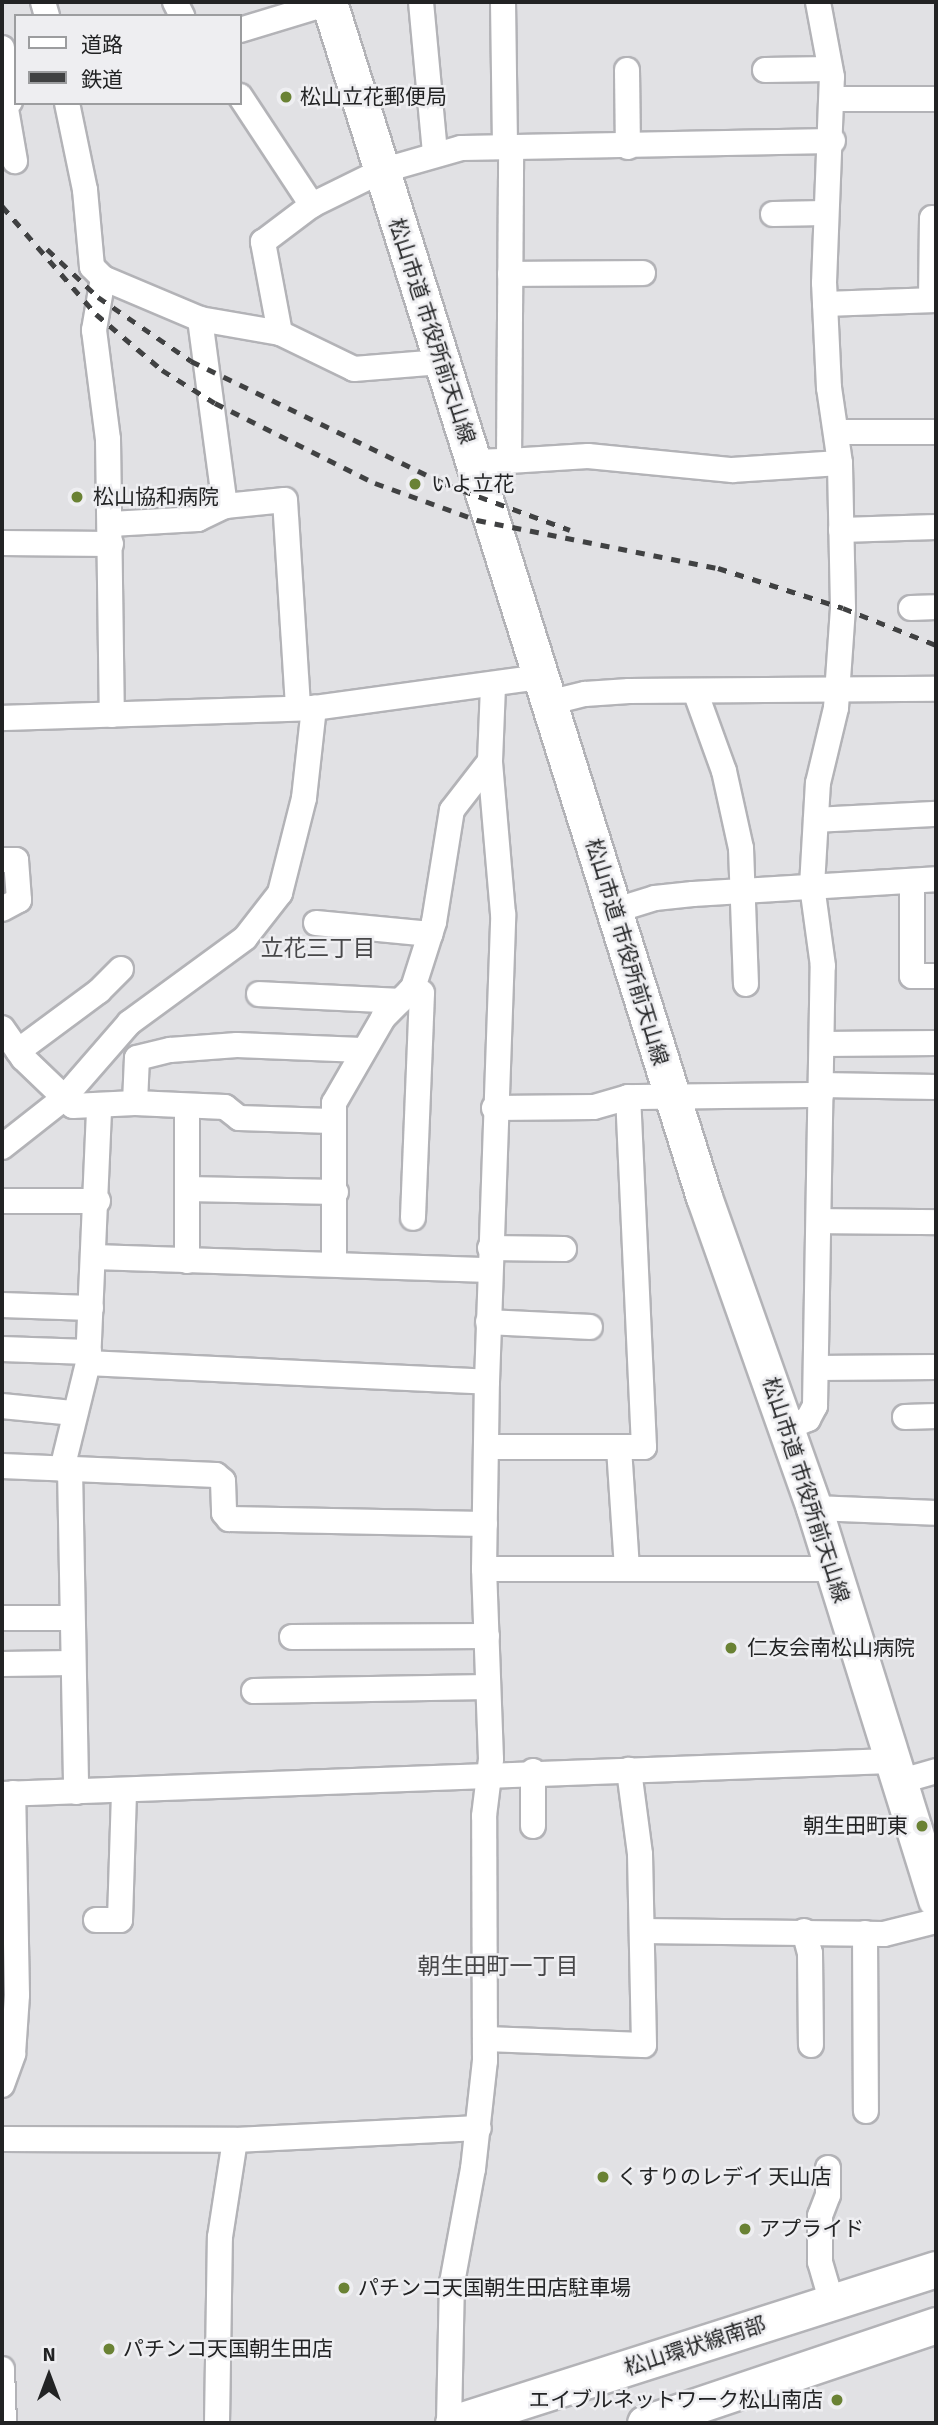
<!DOCTYPE html>
<html>
<head>
<meta charset="utf-8">
<style>
	body { margin:0 }
	#map { position:relative; width:938px; height:2425px; overflow:hidden; background:#e1e1e4; font-family:Signika,"Noto Sans JP",sans-serif }
	div>[style] { position:absolute }
	.roads { filter:drop-shadow(2px 0 #b3b3b7) drop-shadow(-2px 0 #b3b3b7) drop-shadow(0 2px #b3b3b7) drop-shadow(0 -2px #b3b3b7) }
	.street>* { height:24px; margin:-12px; padding:0 12px; transform-origin:12px; border-radius:12px; background:#fff }
	.secondary>* { height:35px; margin:-17.5px; padding:0 17.5px; transform-origin:17.5px; border-radius:17.5px; background:#fff }
	.rail>* { height:5px; margin-top:-2.5px; transform-origin:0; background:repeating-linear-gradient(90deg,#404142 0 9px,transparent 0 18px) }
	.dots>* { width:19px; height:19px; translate:-50% -50%; box-sizing:border-box; border:4px solid #eeeef1; border-radius:50% }
	span { translate:-50% -50%; white-space:nowrap; text-align:center; line-height:1.15; -webkit-text-stroke:5px #eeeef1; paint-order:stroke }
	.poi-label { font-size:21px; color:#222324 }
	.left { translate:0 -50%; text-align:left }
	.right { translate:-100% -50%; text-align:right }
	.street-label { font-size:21px; color:#222324 }
	.neighbourhood-label { font-size:23px; color:#474749 }
	.frame { position:absolute; inset:0; border:4px solid #222324; pointer-events:none }
	.legend { position:absolute; left:14px; top:14px; width:228px; height:91px; box-sizing:border-box; background:#eeeef1; border:2px solid #9c9d9f; margin:0; padding:9px 12px; list-style:none; font-size:21px; color:#222324 }
	.legend li { display:flex; align-items:center; gap:14px; height:35px }
	.legend b { width:35px; border:2px solid #9c9d9f }
	.north { position:absolute; left:14px; top:2341px; width:70px; height:70px; -webkit-text-stroke:5px #eeeef1; paint-order:stroke; rotate:0deg; font-size:19px; font-weight:700; line-height:28px; text-align:center; color:#222324 }
	.north::after { content:''; display:block; margin:auto; width:24px; height:32px; background:#222324; clip-path:polygon(50% 0,100% 100%,50% 72%,0 100%) }
</style>
</head>
<body>
<div id="map">
	<div class="roads">
		<div class="street">
			<div style="left:43px;top:2px;width:15px;rotate:74deg"></div>
			<div style="left:175px;top:2px;width:16px;rotate:63deg"></div>
			<div style="left:421px;top:2px;width:153px;rotate:84.7deg"></div>
			<div style="left:503px;top:2px;width:146px;rotate:89.2deg"></div>
			<div style="left:240px;top:30px;width:93px;rotate:-16.9deg"></div>
			<div style="left:2px;top:48px;width:54px;rotate:81.4deg"></div>
			<div style="left:627px;top:70px;width:77px;rotate:89.3deg"></div>
			<div style="left:765px;top:70px;width:65px;rotate:-0.9deg"></div>
			<div style="left:240px;top:96px;width:131px;rotate:56.6deg"></div>
			<div style="left:833px;top:99px;width:103px"></div>
			<div style="left:5px;top:103px;width:59px;rotate:80.2deg"></div>
			<div style="left:67px;top:103px;width:89px;rotate:78.3deg"></div>
			<div style="left:85px;top:190px;width:77px;rotate:84.8deg"></div>
			<div style="left:92px;top:267px;width:16px;rotate:45deg"></div>
			<div style="left:103px;top:278px;width:105px;rotate:22.9deg"></div>
			<div style="left:200px;top:319px;width:81px;rotate:9.9deg"></div>
			<div style="left:280px;top:333px;width:82px;rotate:25.9deg"></div>
			<div style="left:354px;top:369px;width:87px;rotate:-4.6deg"></div>
			<div style="left:773px;top:214px;width:53px;rotate:-1.1deg"></div>
			<div style="left:510px;top:274px;width:133px;rotate:-0.4deg"></div>
			<div style="left:103px;top:278px;width:53px;rotate:99.8deg"></div>
			<div style="left:94px;top:330px;width:110px;rotate:82.7deg"></div>
			<div style="left:108px;top:439px;width:276px;rotate:89.2deg"></div>
			<div style="left:931px;top:300px;width:82px;rotate:-89.3deg"></div>
			<div style="left:825px;top:304px;width:111px;rotate:-2.1deg"></div>
			<div style="left:200px;top:319px;width:189px;rotate:82.4deg"></div>
			<div style="left:280px;top:333px;width:93px;rotate:-100.6deg"></div>
			<div style="left:263px;top:242px;width:61px;rotate:-37.1deg"></div>
			<div style="left:312px;top:205px;width:77px;rotate:-26.2deg"></div>
			<div style="left:381px;top:171px;width:83px;rotate:-16deg"></div>
			<div style="left:461px;top:148px;width:372px;rotate:-1.1deg"></div>
			<div style="left:837px;top:432px;width:99px"></div>
			<div style="left:509px;top:461px;width:79px;rotate:-3.6deg"></div>
			<div style="left:588px;top:456px;width:145px;rotate:5.6deg"></div>
			<div style="left:732px;top:470px;width:108px;rotate:-3.7deg"></div>
			<div style="left:473px;top:462px;width:36px;rotate:-2deg"></div>
			<div style="left:509px;top:461px;width:312px;rotate:-89.6deg"></div>
			<div style="left:111px;top:524px;width:87px;rotate:-3.3deg"></div>
			<div style="left:198px;top:519px;width:30px;rotate:-26deg"></div>
			<div style="left:225px;top:506px;width:60px;rotate:-5.7deg"></div>
			<div style="left:285px;top:500px;width:208px;rotate:86.4deg"></div>
			<div style="left:841px;top:530px;width:95px;rotate:-1.8deg"></div>
			<div style="left:2px;top:543px;width:109px;rotate:0.5deg"></div>
			<div style="left:911px;top:608px;width:25px;rotate:-2deg"></div>
			<div style="left:695px;top:691px;width:85px;rotate:70.1deg"></div>
			<div style="left:724px;top:771px;width:79px;rotate:77.6deg"></div>
			<div style="left:741px;top:848px;width:136px;rotate:87.9deg"></div>
			<div style="left:548px;top:703px;width:38px;rotate:-14deg"></div>
			<div style="left:585px;top:694px;width:44px;rotate:-3.9deg"></div>
			<div style="left:629px;top:691px;width:307px;rotate:-0.4deg"></div>
			<div style="left:2px;top:718px;width:312px;rotate:-1.8deg"></div>
			<div style="left:314px;top:708px;width:228px;rotate:-7.8deg"></div>
			<div style="left:816px;top:820px;width:120px;rotate:-2.9deg"></div>
			<div style="left:2px;top:860px;width:14px"></div>
			<div style="left:16px;top:860px;width:40px;rotate:85.7deg"></div>
			<div style="left:19px;top:900px;width:19px;rotate:152deg"></div>
			<div style="left:912px;top:881px;width:95px;rotate:90deg"></div>
			<div style="left:912px;top:976px;width:24px"></div>
			<div style="left:613px;top:911px;width:44px;rotate:-17.2deg"></div>
			<div style="left:655px;top:898px;width:38px;rotate:-6deg"></div>
			<div style="left:693px;top:894px;width:243px;rotate:-3.5deg"></div>
			<div style="left:316px;top:923px;width:115px;rotate:5.5deg"></div>
			<div style="left:410px;top:991px;width:12px;rotate:9deg"></div>
			<div style="left:422px;top:993px;width:225px;rotate:92.3deg"></div>
			<div style="left:259px;top:994px;width:141px;rotate:2.8deg"></div>
			<div style="left:2px;top:1028px;width:37px;rotate:55deg"></div>
			<div style="left:23px;top:1058px;width:69px;rotate:43.8deg"></div>
			<div style="left:73px;top:1106px;width:62px;rotate:-2.8deg"></div>
			<div style="left:135px;top:1103px;width:90px;rotate:2.5deg"></div>
			<div style="left:225px;top:1107px;width:18px;rotate:38deg"></div>
			<div style="left:239px;top:1118px;width:92px;rotate:1.9deg"></div>
			<div style="left:822px;top:1044px;width:114px;rotate:-0.5deg"></div>
			<div style="left:18px;top:1051px;width:101px;rotate:-36.5deg"></div>
			<div style="left:99px;top:991px;width:31px;rotate:-45deg"></div>
			<div style="left:821px;top:1085px;width:115px;rotate:1deg"></div>
			<div style="left:135px;top:1103px;width:45px;rotate:-87.5deg"></div>
			<div style="left:137px;top:1058px;width:34px;rotate:-14deg"></div>
			<div style="left:170px;top:1050px;width:67px;rotate:-4.3deg"></div>
			<div style="left:237px;top:1045px;width:125px;rotate:2.3deg"></div>
			<div style="left:494px;top:1108px;width:100px;rotate:-0.6deg"></div>
			<div style="left:594px;top:1107px;width:35px;rotate:-16deg"></div>
			<div style="left:628px;top:1097px;width:193px;rotate:-0.6deg"></div>
			<div style="left:2px;top:1147px;width:78px;rotate:-38.2deg"></div>
			<div style="left:63px;top:1099px;width:101px;rotate:-49deg"></div>
			<div style="left:129px;top:1023px;width:144px;rotate:-36.2deg"></div>
			<div style="left:245px;top:938px;width:57px;rotate:-52.1deg"></div>
			<div style="left:280px;top:893px;width:98px;rotate:-75.8deg"></div>
			<div style="left:304px;top:798px;width:91px;rotate:-83.7deg"></div>
			<div style="left:187px;top:1189px;width:149px;rotate:1.2deg"></div>
			<div style="left:2px;top:1201px;width:96px"></div>
			<div style="left:819px;top:1221px;width:117px;rotate:0.5deg"></div>
			<div style="left:490px;top:1248px;width:74px;rotate:0.8deg"></div>
			<div style="left:94px;top:1257px;width:396px;rotate:1.9deg"></div>
			<div style="left:187px;top:1261px;width:155px;rotate:-90deg"></div>
			<div style="left:334px;top:1264px;width:161px;rotate:-90deg"></div>
			<div style="left:334px;top:1103px;width:98px;rotate:-60deg"></div>
			<div style="left:383px;top:1018px;width:42px;rotate:-45deg"></div>
			<div style="left:413px;top:988px;width:69px;rotate:-72.3deg"></div>
			<div style="left:434px;top:922px;width:113px;rotate:-80.9deg"></div>
			<div style="left:452px;top:810px;width:62px;rotate:-52.2deg"></div>
			<div style="left:2px;top:1305px;width:89px;rotate:1.9deg"></div>
			<div style="left:488px;top:1322px;width:102px;rotate:2.8deg"></div>
			<div style="left:2px;top:1349px;width:87px;rotate:2deg"></div>
			<div style="left:88px;top:1363px;width:399px;rotate:2.7deg"></div>
			<div style="left:816px;top:1368px;width:120px;rotate:-0.5deg"></div>
			<div style="left:2px;top:1406px;width:71px;rotate:5.6deg"></div>
			<div style="left:905px;top:1417px;width:31px;rotate:-2deg"></div>
			<div style="left:787px;top:1428px;width:23px;rotate:-23deg"></div>
			<div style="left:808px;top:1419px;width:15px;rotate:-62deg"></div>
			<div style="left:815px;top:1406px;width:440px;rotate:-89deg"></div>
			<div style="left:823px;top:966px;width:81px;rotate:-97.8deg"></div>
			<div style="left:812px;top:886px;width:103px;rotate:-86.7deg"></div>
			<div style="left:818px;top:783px;width:77px;rotate:-76.5deg"></div>
			<div style="left:836px;top:708px;width:100px;rotate:-86deg"></div>
			<div style="left:843px;top:608px;width:145px;rotate:-91.2deg"></div>
			<div style="left:840px;top:463px;width:76px;rotate:-98.3deg"></div>
			<div style="left:829px;top:388px;width:105px;rotate:-92.7deg"></div>
			<div style="left:824px;top:283px;width:206px;rotate:-87.8deg"></div>
			<div style="left:832px;top:77px;width:76px;rotate:-100.6deg"></div>
			<div style="left:486px;top:1447px;width:158px"></div>
			<div style="left:644px;top:1447px;width:350px;rotate:-92.6deg"></div>
			<div style="left:619px;top:1448px;width:119px;rotate:86.2deg"></div>
			<div style="left:2px;top:1466px;width:214px;rotate:2.4deg"></div>
			<div style="left:216px;top:1475px;width:9px;rotate:41deg"></div>
			<div style="left:223px;top:1481px;width:32px;rotate:88deg"></div>
			<div style="left:224px;top:1513px;width:8px;rotate:50deg"></div>
			<div style="left:229px;top:1519px;width:256px;rotate:1.1deg"></div>
			<div style="left:62px;top:1469px;width:109px;rotate:-76.2deg"></div>
			<div style="left:88px;top:1363px;width:257px;rotate:-87.5deg"></div>
			<div style="left:70px;top:1469px;width:323px;rotate:88.9deg"></div>
			<div style="left:814px;top:1508px;width:122px;rotate:2.3deg"></div>
			<div style="left:484px;top:1569px;width:348px"></div>
			<div style="left:2px;top:1618px;width:69px"></div>
			<div style="left:292px;top:1637px;width:195px;rotate:-0.3deg"></div>
			<div style="left:2px;top:1664px;width:70px;rotate:-0.8deg"></div>
			<div style="left:254px;top:1691px;width:234px;rotate:-1deg"></div>
			<div style="left:533px;top:1771px;width:55px;rotate:90deg"></div>
			<div style="left:898px;top:1782px;width:40px;rotate:-16deg"></div>
			<div style="left:2px;top:1794px;width:889px;rotate:-2.13deg"></div>
			<div style="left:96px;top:1920px;width:24px"></div>
			<div style="left:120px;top:1920px;width:130px;rotate:-88.2deg"></div>
			<div style="left:642px;top:1931px;width:242px;rotate:0.7deg"></div>
			<div style="left:884px;top:1934px;width:54px;rotate:-14deg"></div>
			<div style="left:804px;top:1931px;width:23px;rotate:75deg"></div>
			<div style="left:810px;top:1953px;width:92px;rotate:89.4deg"></div>
			<div style="left:865px;top:1933px;width:178px;rotate:89.7deg"></div>
			<div style="left:485px;top:2039px;width:159px;rotate:2.2deg"></div>
			<div style="left:644px;top:2045px;width:191px;rotate:-91.2deg"></div>
			<div style="left:640px;top:1854px;width:85px;rotate:-97.5deg"></div>
			<div style="left:2px;top:2085px;width:33px;rotate:-70deg"></div>
			<div style="left:13px;top:2054px;width:59px;rotate:-86.1deg"></div>
			<div style="left:17px;top:1995px;width:202px;rotate:-91.1deg"></div>
			<div style="left:2px;top:2139px;width:233px;rotate:0.2deg"></div>
			<div style="left:235px;top:2140px;width:244px;rotate:-2.8deg"></div>
			<div style="left:828px;top:2168px;width:27px;rotate:90deg"></div>
			<div style="left:828px;top:2195px;width:22px;rotate:111deg"></div>
			<div style="left:820px;top:2216px;width:46px;rotate:90deg"></div>
			<div style="left:820px;top:2262px;width:43px;rotate:73.7deg"></div>
			<div style="left:2px;top:2369px;width:54px;rotate:87.9deg"></div>
			<div style="left:217px;top:2423px;width:186px;rotate:-89.1deg"></div>
			<div style="left:220px;top:2237px;width:98px;rotate:-81.2deg"></div>
			<div style="left:449px;top:2423px;width:140px;rotate:-88.8deg"></div>
			<div style="left:452px;top:2283px;width:116px;rotate:-79.6deg"></div>
			<div style="left:473px;top:2169px;width:109px;rotate:-83.7deg"></div>
			<div style="left:485px;top:2061px;width:245px;rotate:-90.2deg"></div>
			<div style="left:484px;top:1816px;width:57px;rotate:-83deg"></div>
			<div style="left:491px;top:1759px;width:190px;rotate:-92.1deg"></div>
			<div style="left:484px;top:1569px;width:187px;rotate:-89.1deg"></div>
			<div style="left:487px;top:1382px;width:468px;rotate:-88deg"></div>
			<div style="left:503px;top:914px;width:154px;rotate:-94.9deg"></div>
			<div style="left:490px;top:761px;width:75px;rotate:-87.7deg"></div>
		</div>
		<div class="secondary">
			<div style="left:329px;top:2px;width:1252px;rotate:72.58deg"></div>
			<div style="left:704px;top:1197px;width:330px;rotate:70.5deg"></div>
			<div style="left:814px;top:1508px;width:410px;rotate:72.7deg"></div>
			<div style="left:453px;top:2423px;width:507px;rotate:-17.68deg"></div>
			<div style="left:645px;top:2423px;width:307px;rotate:-18.6deg"></div>
		</div>
	</div>
	<div class="rail">
		<div style="left:2px;top:206px;width:143px;rotate:49deg"></div>
		<div style="left:96px;top:314px;width:87px;rotate:40.3deg"></div>
		<div style="left:162px;top:370px;width:62px;rotate:31.9deg"></div>
		<div style="left:215px;top:403px;width:179px;rotate:26.6deg"></div>
		<div style="left:375px;top:483px;width:109px;rotate:19.9deg"></div>
		<div style="left:477px;top:520px;width:246px;rotate:11.3deg"></div>
		<div style="left:718px;top:568px;width:131px;rotate:17.7deg"></div>
		<div style="left:843px;top:608px;width:100px;rotate:21.7deg"></div>
		<div style="left:47px;top:249px;width:70px;rotate:43.3deg"></div>
		<div style="left:98px;top:297px;width:113px;rotate:34.5deg"></div>
		<div style="left:191px;top:361px;width:282px;rotate:25.8deg"></div>
		<div style="left:445px;top:484px;width:133px;rotate:20.2deg"></div>
	</div>
	<div class="dots">
		<div style="left:286px;top:97px;background:#6a8234"></div>
		<div style="left:415px;top:484px;background:#6a8234"></div>
		<div style="left:77px;top:497px;background:#6a8234"></div>
		<div style="left:731px;top:1648px;background:#6a8234"></div>
		<div style="left:922px;top:1826px;background:#6a8234"></div>
		<div style="left:603px;top:2177px;background:#6a8234"></div>
		<div style="left:745px;top:2229px;background:#6a8234"></div>
		<div style="left:344px;top:2288px;background:#6a8234"></div>
		<div style="left:109px;top:2349px;background:#6a8234"></div>
		<div style="left:837px;top:2400px;background:#6a8234"></div>
	</div>
	<div class="poi-label">
		<span class="left" style="left:300px;top:97px">松山立花郵便局</span>
		<span class="left" style="left:431px;top:484px">いよ立花</span>
		<span class="left" style="left:93px;top:497px">松山協和病院</span>
		<span class="left" style="left:747px;top:1648px">仁友会南松山病院</span>
		<span class="right" style="left:908px;top:1826px">朝生田町東</span>
		<span class="left" style="left:617px;top:2177px">くすりのレデイ 天山店</span>
		<span class="left" style="left:759px;top:2229px">アプライド</span>
		<span class="left" style="left:358px;top:2288px">パチンコ天国朝生田店駐車場</span>
		<span class="left" style="left:123px;top:2349px">パチンコ天国朝生田店</span>
		<span class="right" style="left:823px;top:2400px">エイブルネットワーク松山南店</span>
	</div>
	<div class="street-label">
		<span style="left:432px;top:331px;rotate:72deg">松山市道 市役所前天山線</span>
		<span style="left:627px;top:952px;rotate:73deg">松山市道 市役所前天山線</span>
		<span style="left:806px;top:1490px;rotate:72deg">松山市道 市役所前天山線</span>
		<span style="left:695px;top:2346px;rotate:-18deg">松山環状線南部</span>
	</div>
	<div class="neighbourhood-label">
		<span style="left:318px;top:949px">立花三丁目</span>
		<span style="left:498px;top:1967px">朝生田町一丁目</span>
	</div>
	<div class="frame"></div>
	<ul class="legend">
	<li><b style="height:9px;background:#fff"></b>道路</li>
	<li><b style="height:9px;background:#404142"></b>鉄道</li>
	</ul>
	<div class="north">N</div>
</div>
</body>
</html>
